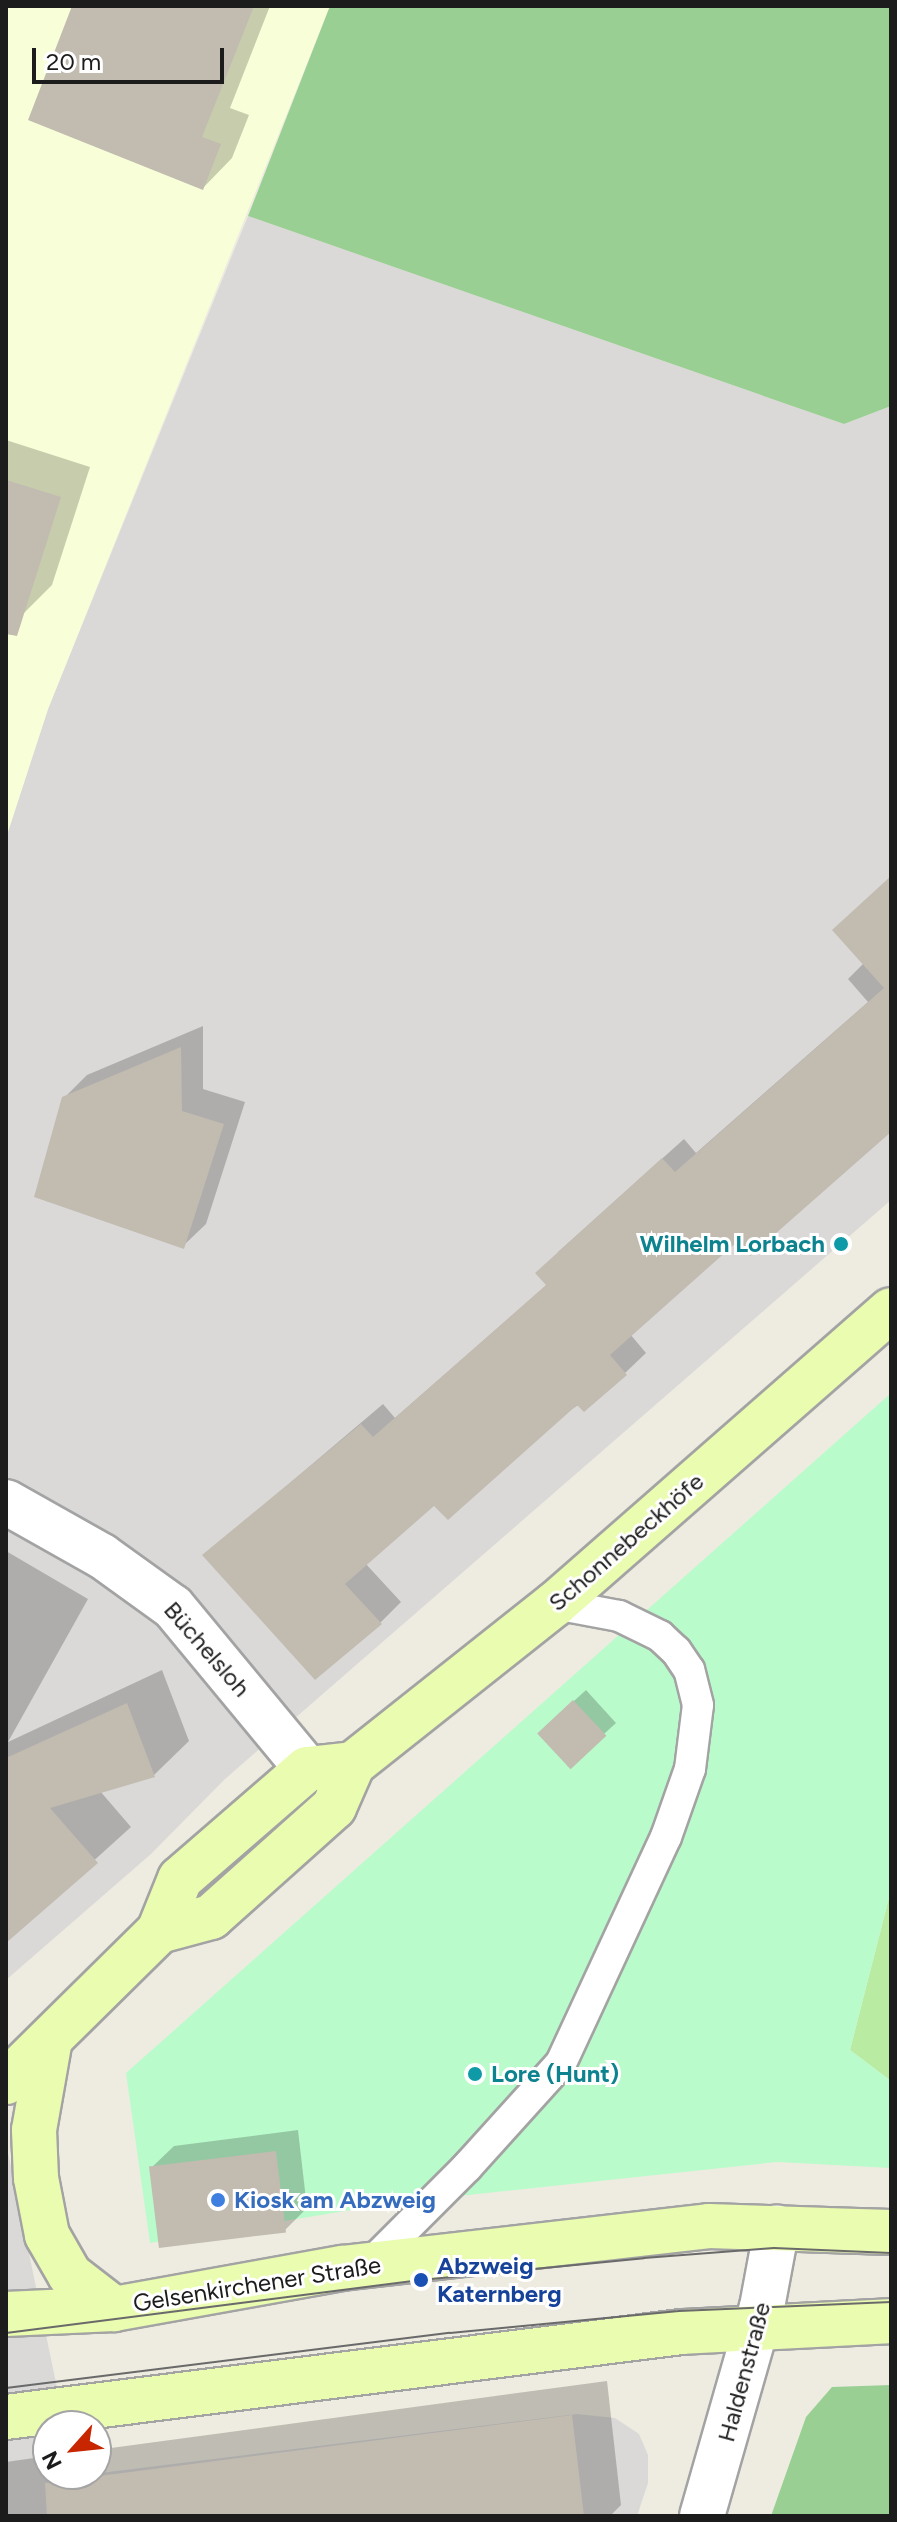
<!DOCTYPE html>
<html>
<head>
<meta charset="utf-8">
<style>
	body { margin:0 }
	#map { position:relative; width:897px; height:2522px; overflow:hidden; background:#eeece0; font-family:Figtree,sans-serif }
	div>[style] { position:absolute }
	.residential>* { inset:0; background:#dad9d8 }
	.education>* { inset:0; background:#f8ffd8 }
	.grass>* { inset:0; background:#b9eba3 }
	.forest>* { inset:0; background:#99cf93 }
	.park>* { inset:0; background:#bafbcb }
	.shadow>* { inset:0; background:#0003 }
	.building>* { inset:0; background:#c2bbb0; transform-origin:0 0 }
	.roads { filter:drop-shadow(2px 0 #a3a3a3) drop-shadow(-2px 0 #a3a3a3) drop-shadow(0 2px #a3a3a3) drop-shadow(0 -2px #a3a3a3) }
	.lane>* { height:30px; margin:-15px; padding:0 15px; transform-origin:15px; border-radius:15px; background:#fff }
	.street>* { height:44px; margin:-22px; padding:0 22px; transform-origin:22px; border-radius:22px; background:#fff }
	.secondary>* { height:44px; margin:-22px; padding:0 22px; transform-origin:22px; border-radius:22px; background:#eafcb0 }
	.tram>* { height:2px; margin:-1px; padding:0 1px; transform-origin:1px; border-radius:1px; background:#6a6a6a }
	.dots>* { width:22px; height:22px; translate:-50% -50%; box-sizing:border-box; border:4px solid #fff; border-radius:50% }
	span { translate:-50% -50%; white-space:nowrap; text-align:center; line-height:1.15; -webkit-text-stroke:6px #fff; paint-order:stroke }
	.culture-label { font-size:24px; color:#0d838f; font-weight:700 }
	.right { translate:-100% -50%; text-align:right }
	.left { translate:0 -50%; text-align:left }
	.street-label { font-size:24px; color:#1c1c1c }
	.shop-label { font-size:24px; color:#366cbe; font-weight:700 }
	.transit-label { font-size:24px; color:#164399; font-weight:700 }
	.frame { position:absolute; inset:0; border:8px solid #1c1c1c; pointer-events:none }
	.north { position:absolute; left:32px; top:2410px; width:80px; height:80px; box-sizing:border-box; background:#fff; border:2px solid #a4a4a4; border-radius:50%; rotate:243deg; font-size:22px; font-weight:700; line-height:32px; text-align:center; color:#1c1c1c }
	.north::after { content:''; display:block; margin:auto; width:28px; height:36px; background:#c72600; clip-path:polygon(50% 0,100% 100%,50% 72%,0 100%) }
	.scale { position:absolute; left:32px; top:48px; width:192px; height:36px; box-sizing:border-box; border:4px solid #1c1c1c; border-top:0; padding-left:10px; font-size:24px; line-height:28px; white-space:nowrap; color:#1c1c1c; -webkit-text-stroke:6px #fff; paint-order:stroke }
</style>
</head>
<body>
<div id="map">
	<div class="residential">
		<div style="clip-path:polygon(248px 216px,844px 424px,891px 406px,891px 1200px,225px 1779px,151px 1854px,6px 1980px,6px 838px,48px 709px)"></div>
		<div style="clip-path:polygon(6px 2143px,65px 2426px,48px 2426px,48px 2474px,76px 2476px,577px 2414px,615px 2418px,639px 2434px,648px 2455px,648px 2483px,637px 2516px,6px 2516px)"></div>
	</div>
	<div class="education">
		<div style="clip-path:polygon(6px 6px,330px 6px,48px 709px,6px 838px)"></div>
	</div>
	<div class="grass">
		<div style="clip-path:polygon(891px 1890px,891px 2081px,850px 2050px)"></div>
	</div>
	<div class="forest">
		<div style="clip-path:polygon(330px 6px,891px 6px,891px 406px,844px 424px,248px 216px)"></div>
		<div style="clip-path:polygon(891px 2385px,891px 2516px,771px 2516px,806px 2417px,832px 2387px)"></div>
	</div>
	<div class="park">
		<div style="clip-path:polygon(891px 1393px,891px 1890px,850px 2050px,891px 2081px,891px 2168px,777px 2162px,394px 2203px,150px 2243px,126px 2073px)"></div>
	</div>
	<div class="shadow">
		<div style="clip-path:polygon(74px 6px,270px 6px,230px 108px,249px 115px,232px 158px,203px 188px)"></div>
		<div style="clip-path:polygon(6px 440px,90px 467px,52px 585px,23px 614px,6px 608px)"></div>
		<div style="clip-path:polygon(891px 877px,891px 1129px,737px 1239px,630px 1334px,646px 1353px,625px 1373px,434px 1503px,365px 1563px,401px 1602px,380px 1623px,205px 1555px,383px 1404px,395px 1418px,548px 1284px,558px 1252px,684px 1139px,696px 1153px,868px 1002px,848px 979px,864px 963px)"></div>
		<div style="clip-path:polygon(203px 1026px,203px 1089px,245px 1102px,206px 1224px,183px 1246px,64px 1098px,87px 1075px)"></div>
		<div style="clip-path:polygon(6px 1551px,88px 1599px,8px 1742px,162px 1670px,189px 1741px,154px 1775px,100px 1791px,131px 1827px,6px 1940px)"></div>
		<div style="clip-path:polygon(586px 1690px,616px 1723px,568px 1767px,551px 1722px)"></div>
		<div style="clip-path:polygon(298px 2130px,307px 2208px,285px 2230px,151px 2168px,174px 2146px)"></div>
		<div style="clip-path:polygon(607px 2381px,621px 2505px,610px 2516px,6px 2516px,6px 2462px,48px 2456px,48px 2474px,96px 2474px,96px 2450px)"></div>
	</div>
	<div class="building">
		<div style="clip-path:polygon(72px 6px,254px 6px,202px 137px,221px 144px,203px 190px,28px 120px)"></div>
		<div style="clip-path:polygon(6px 480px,61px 497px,17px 636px,6px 634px)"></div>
		<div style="clip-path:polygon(891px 876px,891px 1132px,750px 1256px,737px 1242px,610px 1355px,627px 1375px,584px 1412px,577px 1405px,448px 1520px,434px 1506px,345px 1584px,382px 1624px,315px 1680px,202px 1555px,361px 1424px,373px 1437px,546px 1285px,535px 1273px,662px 1158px,675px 1172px,884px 988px,832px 930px)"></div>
		<div style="clip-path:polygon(181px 1047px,182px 1111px,224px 1124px,184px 1249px,34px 1197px,62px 1097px)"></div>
		<div style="left:573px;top:1700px;width:49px;height:49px;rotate:47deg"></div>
		<div style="clip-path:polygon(127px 1703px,155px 1777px,50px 1808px,98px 1863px,6px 1943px,6px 1758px)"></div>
		<div style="left:276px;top:2151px;width:82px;height:128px;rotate:83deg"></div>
		<div style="clip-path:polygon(572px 2415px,584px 2516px,47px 2516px,45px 2483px)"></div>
	</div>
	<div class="roads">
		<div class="lane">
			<div style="left:369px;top:2265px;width:139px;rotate:-45deg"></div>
			<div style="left:467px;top:2167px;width:140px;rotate:-47.9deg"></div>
			<div style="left:561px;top:2063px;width:249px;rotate:-65.1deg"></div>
			<div style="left:666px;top:1837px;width:72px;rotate:-70.6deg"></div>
			<div style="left:690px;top:1769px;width:64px;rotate:-82.9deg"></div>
			<div style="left:698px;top:1705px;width:36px;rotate:-104deg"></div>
			<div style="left:689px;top:1670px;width:23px;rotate:-124deg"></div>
			<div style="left:676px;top:1651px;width:22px;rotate:-137deg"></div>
			<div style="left:660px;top:1636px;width:46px;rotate:-154deg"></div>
			<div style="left:619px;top:1616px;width:65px;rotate:-169.4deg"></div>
		</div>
		<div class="street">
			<div style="left:6px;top:1502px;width:110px;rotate:29.4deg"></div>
			<div style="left:102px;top:1556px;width:87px;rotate:35.7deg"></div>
			<div style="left:173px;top:1607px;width:210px;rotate:50.4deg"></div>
			<div style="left:702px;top:2516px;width:217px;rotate:-74deg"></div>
			<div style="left:762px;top:2307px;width:81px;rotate:-79.4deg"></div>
		</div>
		<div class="secondary">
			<div style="left:159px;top:1931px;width:54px;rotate:-15.1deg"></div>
			<div style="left:211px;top:1917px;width:165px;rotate:-41.8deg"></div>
			<div style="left:334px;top:1807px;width:47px;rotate:-66.2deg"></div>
			<div style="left:353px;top:1764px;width:258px;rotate:-38.4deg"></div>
			<div style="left:555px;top:1604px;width:446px;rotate:-41.2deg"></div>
			<div style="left:49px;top:2045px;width:86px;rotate:100deg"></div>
			<div style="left:34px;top:2130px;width:48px;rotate:87.6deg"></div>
			<div style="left:36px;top:2178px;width:58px;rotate:79.1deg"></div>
			<div style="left:47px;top:2235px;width:46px;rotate:60.1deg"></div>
			<div style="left:70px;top:2275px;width:56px;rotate:37.7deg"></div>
			<div style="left:6px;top:2082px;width:215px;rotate:-44.6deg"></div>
			<div style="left:159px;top:1931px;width:56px;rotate:-68deg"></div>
			<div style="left:180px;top:1879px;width:168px;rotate:-40.9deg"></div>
			<div style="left:307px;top:1769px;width:46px;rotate:-6.2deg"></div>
			<div style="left:6px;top:2314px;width:108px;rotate:-2.7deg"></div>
			<div style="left:114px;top:2309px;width:232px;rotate:-10.2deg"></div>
			<div style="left:342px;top:2268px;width:369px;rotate:-6.5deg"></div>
			<div style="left:709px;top:2226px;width:182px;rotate:1.9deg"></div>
			<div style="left:6px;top:2417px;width:681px;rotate:-7.17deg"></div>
			<div style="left:682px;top:2332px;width:209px;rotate:-3deg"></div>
		</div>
	</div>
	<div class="tram">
		<div style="left:6px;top:2333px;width:418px;rotate:-7.3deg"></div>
		<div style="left:421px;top:2280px;width:224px;rotate:-5.6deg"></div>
		<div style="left:644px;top:2258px;width:130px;rotate:-4.4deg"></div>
		<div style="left:774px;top:2248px;width:117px;rotate:2.4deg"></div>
		<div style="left:6px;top:2388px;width:447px;rotate:-7.1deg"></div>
		<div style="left:450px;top:2333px;width:230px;rotate:-5.5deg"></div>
		<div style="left:679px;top:2311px;width:212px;rotate:-2.4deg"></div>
	</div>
	<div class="dots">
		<div style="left:841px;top:1244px;background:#0f9aa8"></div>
		<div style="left:475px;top:2074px;background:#0f9aa8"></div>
		<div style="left:218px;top:2200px;background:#3f7fe0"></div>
		<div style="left:421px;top:2280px;background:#1a4fb4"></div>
	</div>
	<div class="culture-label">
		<span class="right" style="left:825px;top:1244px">Wilhelm Lorbach</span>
		<span class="left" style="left:491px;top:2074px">Lore (Hunt)</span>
	</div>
	<div class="street-label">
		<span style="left:626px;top:1542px;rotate:-41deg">Schonnebeckhöfe</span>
		<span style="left:207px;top:1649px;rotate:49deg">Büchelsloh</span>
		<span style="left:257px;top:2284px;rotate:-9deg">Gelsenkirchener Straße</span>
		<span style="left:744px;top:2372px;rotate:-75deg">Haldenstraße</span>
	</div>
	<div class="shop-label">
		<span class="left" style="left:234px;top:2200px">Kiosk am Abzweig</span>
	</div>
	<div class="transit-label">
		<span class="left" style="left:437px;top:2280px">Abzweig<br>Katernberg</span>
	</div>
	<div class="frame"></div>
	<div class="north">N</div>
	<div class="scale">20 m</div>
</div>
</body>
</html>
